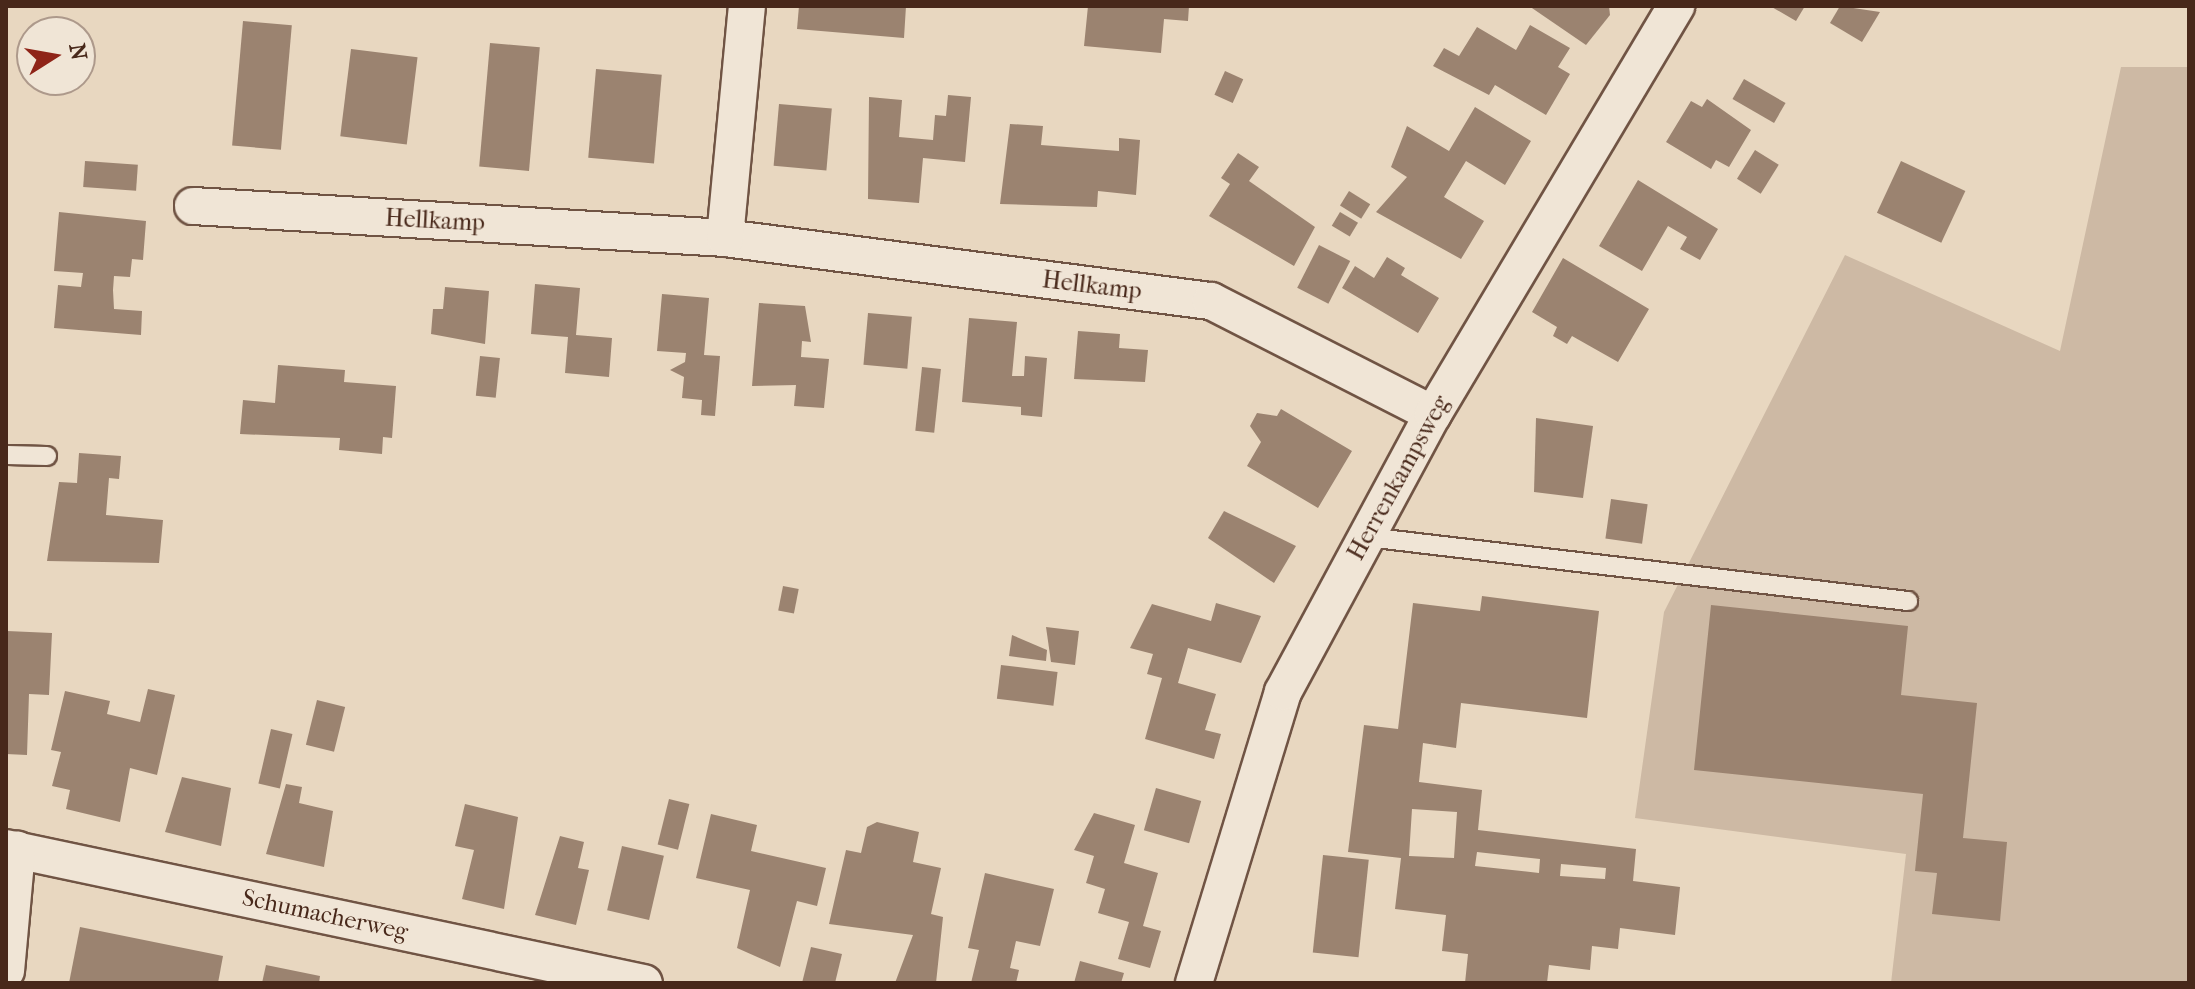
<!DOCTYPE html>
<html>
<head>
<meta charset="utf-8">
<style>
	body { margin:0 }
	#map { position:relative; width:2195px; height:989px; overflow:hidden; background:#e8d7c0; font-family:"IM FELL French Canon",serif }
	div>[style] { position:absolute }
	.green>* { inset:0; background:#cdb9a4 }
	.building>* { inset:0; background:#9b8370; transform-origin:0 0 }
	.roads { filter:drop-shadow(2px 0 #705444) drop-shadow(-2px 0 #705444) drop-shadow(0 2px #705444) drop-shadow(0 -2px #705444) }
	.service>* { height:18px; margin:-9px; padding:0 9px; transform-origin:9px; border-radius:9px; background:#f0e5d6 }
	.minor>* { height:36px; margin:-18px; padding:0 18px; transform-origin:18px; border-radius:18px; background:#f0e5d6 }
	span { translate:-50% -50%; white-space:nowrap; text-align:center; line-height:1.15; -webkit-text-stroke:6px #f0e5d6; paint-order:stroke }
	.street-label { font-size:24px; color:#48281a }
	.frame { position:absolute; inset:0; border:8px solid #48281a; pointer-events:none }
	.north { position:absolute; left:16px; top:16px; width:80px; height:80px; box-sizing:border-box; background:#f0e5d6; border:2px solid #ad998b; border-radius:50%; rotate:79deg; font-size:22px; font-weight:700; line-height:32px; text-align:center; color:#48281a }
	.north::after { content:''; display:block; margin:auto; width:28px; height:36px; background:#8f2418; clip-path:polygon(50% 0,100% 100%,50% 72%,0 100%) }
</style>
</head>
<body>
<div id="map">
	<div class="green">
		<div style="clip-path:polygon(2121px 67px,2189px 67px,2189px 983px,1891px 983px,1906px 854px,1635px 818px,1664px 612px,1845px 255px,2060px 351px)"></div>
	</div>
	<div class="building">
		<div style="clip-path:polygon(799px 6px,906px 6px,904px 38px,797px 29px)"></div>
		<div style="clip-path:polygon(1088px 6px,1189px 6px,1188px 21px,1164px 19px,1161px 53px,1084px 46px)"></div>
		<div style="clip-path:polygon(1529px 6px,1609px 6px,1610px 15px,1586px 45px)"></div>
		<div style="clip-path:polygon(1770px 6px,1805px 6px,1796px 21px)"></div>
		<div style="clip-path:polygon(1840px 6px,1880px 12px,1862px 42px,1830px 23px)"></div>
		<div style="left:243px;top:21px;width:49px;height:125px;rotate:5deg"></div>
		<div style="clip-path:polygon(1530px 25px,1570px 48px,1558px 67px,1570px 74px,1546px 115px,1495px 85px,1489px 95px,1433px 66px,1444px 48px,1459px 56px,1477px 27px,1516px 50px)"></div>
		<div style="left:490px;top:43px;width:50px;height:124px;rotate:5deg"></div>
		<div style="left:351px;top:49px;width:67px;height:88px;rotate:7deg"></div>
		<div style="left:596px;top:69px;width:66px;height:89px;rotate:5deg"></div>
		<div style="left:1225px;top:71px;width:20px;height:26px;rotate:24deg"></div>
		<div style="left:1744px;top:79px;width:48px;height:23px;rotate:30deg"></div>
		<div style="clip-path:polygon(948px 95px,971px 97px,965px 162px,923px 158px,919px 203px,868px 199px,869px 97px,902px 100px,899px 137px,933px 140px,935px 115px,946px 116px)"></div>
		<div style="clip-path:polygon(1707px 99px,1751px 130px,1729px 167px,1716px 160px,1711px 169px,1666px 142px,1691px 101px,1702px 107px)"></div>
		<div style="left:779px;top:104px;width:53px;height:62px;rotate:5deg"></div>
		<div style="clip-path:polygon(1475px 107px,1531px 141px,1505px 185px,1466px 161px,1444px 197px,1484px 221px,1461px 259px,1376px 212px,1407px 177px,1391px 167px,1407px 126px,1449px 151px)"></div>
		<div style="clip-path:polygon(1010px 124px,1043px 126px,1041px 145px,1119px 151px,1119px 138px,1140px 140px,1136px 195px,1098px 191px,1097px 207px,1000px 204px)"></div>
		<div style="left:1755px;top:150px;width:28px;height:34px;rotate:32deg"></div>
		<div style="clip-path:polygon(1238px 153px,1259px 167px,1249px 181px,1315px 227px,1294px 266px,1209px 216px,1230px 184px,1221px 178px)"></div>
		<div style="left:85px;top:161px;width:53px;height:26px;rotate:4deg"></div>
		<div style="left:1901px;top:161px;width:71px;height:57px;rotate:25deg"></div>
		<div style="clip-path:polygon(1638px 180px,1718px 229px,1700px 260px,1680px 249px,1687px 237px,1668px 226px,1642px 271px,1599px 246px)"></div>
		<div style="left:1349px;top:191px;width:25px;height:17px;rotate:32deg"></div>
		<div style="clip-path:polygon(59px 212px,146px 221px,143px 260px,132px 259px,130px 277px,114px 276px,113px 290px,114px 309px,142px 311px,141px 335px,54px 328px,58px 285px,81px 287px,83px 273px,54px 271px)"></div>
		<div style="left:1340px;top:212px;width:21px;height:16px;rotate:31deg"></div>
		<div style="left:1319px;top:245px;width:35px;height:48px;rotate:27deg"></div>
		<div style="clip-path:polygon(1387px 257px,1405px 268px,1401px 275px,1439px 298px,1418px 333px,1342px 288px,1355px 266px,1374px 278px)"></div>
		<div style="clip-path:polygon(1563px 258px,1649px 309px,1618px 362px,1572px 336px,1567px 344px,1553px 336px,1557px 327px,1532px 312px)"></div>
		<div style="clip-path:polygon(535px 284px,580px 288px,576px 335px,612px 338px,609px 377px,565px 373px,568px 337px,531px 334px)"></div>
		<div style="clip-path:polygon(445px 287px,489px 291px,485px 344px,431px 334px,433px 309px,443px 309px)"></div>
		<div style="clip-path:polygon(662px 294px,709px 298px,704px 355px,720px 356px,715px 416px,701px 415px,702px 400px,682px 398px,684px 377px,670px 370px,685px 362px,686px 353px,657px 351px)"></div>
		<div style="clip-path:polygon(759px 303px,805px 306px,811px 342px,802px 341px,801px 357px,829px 359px,824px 408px,794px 406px,796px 385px,752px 386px)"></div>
		<div style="left:868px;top:313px;width:44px;height:52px;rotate:5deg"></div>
		<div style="clip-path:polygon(969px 318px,1017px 322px,1012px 376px,1024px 376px,1025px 356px,1047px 358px,1042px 417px,1021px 415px,1021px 407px,962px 402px)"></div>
		<div style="clip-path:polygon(1078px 331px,1120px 334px,1119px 348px,1148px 350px,1145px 382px,1074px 379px)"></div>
		<div style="left:480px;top:356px;width:20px;height:40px;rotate:6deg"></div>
		<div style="clip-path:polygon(278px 365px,345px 370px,344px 382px,396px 386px,392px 438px,383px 437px,382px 454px,339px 450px,340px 438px,240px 434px,243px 400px,275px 403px)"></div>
		<div style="left:922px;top:367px;width:19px;height:64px;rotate:6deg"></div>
		<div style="clip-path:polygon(1281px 409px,1352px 451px,1318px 508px,1247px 466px,1261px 442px,1250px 426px,1257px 413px,1277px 416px)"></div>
		<div style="clip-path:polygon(1536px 418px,1593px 426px,1583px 498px,1534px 492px)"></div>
		<div style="clip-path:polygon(79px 453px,121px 456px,119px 479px,109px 478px,106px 515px,163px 520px,159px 563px,47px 561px,59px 482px,77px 483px)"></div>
		<div style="left:1611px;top:499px;width:37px;height:40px;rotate:8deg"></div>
		<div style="clip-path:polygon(1224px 511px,1296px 546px,1274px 583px,1208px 538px)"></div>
		<div style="left:783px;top:586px;width:16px;height:25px;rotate:11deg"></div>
		<div style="clip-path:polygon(evenodd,1482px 596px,1599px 611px,1587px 718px,1461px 703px,1456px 748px,1423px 743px,1419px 782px,1482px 790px,1478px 830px,1636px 849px,1633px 881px,1680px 887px,1675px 935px,1620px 928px,1618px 949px,1592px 946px,1590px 970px,1549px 965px,1547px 983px,1465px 983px,1468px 954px,1442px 951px,1446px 915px,1395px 909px,1401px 858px,1348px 852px,1364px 725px,1398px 729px,1413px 603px,1480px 611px,1482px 596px,1412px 809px,1457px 812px,1454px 858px,1409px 856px,1412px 809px,1482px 596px,1477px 852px,1540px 859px,1539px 873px,1475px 866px,1477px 852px,1482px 596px,1561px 864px,1606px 868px,1605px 879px,1560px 876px,1561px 864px)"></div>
		<div style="clip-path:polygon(1216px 603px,1261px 616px,1241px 663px,1188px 648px,1178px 683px,1216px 694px,1205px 730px,1221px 734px,1214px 759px,1145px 739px,1162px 678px,1147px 674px,1153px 654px,1130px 648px,1152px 604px,1211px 621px)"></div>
		<div style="clip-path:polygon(1711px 605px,1908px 626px,1901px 695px,1977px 703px,1963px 838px,2007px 842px,2000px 921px,1932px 914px,1937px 873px,1915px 871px,1923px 794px,1694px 770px)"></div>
		<div style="clip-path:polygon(1046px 627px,1079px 631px,1075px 665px,1051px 662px)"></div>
		<div style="clip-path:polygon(7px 631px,52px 633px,49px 695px,29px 694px,27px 755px,6px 754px)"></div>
		<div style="clip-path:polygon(1012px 635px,1047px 650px,1046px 661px,1009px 656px)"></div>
		<div style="left:1001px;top:665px;width:57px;height:34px;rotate:7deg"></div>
		<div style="clip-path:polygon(148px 689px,175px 695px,157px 775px,130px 768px,120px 822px,66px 809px,70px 790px,52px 786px,61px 752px,51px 750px,65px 691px,110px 701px,107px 714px,140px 722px)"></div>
		<div style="left:317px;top:700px;width:29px;height:46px;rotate:14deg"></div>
		<div style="left:271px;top:729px;width:22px;height:56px;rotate:13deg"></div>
		<div style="clip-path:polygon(182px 777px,231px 788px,221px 846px,165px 832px)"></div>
		<div style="clip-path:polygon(286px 784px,302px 787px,299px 803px,333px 811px,324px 867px,266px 854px)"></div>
		<div style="left:1156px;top:788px;width:47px;height:44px;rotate:16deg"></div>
		<div style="left:669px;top:799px;width:21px;height:47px;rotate:14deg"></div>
		<div style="clip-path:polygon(465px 804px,518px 817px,504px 909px,462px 899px,474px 850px,455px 846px)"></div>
		<div style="clip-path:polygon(1094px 813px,1135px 825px,1124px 863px,1158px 873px,1143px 926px,1161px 931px,1150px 968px,1118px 959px,1129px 922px,1098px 913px,1105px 889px,1086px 883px,1094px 856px,1074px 850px)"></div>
		<div style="clip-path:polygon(711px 814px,757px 825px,751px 851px,826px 868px,817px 906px,797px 901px,780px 967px,737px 948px,750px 890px,696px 878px)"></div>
		<div style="clip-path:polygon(877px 822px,919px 832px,913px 862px,941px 868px,931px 914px,943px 917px,936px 983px,895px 983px,913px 935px,829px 924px,846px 850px,861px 853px,867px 827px)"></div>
		<div style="clip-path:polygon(560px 836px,584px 842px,578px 868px,589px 870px,576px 925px,535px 915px)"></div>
		<div style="left:622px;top:846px;width:43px;height:66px;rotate:13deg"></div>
		<div style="left:1323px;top:855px;width:46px;height:98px;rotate:6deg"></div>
		<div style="clip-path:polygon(985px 873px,1054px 889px,1040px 946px,1016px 941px,1010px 968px,1019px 970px,1016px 983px,971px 983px,979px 950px,968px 948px)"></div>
		<div style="clip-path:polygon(80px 927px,223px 956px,218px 983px,69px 983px)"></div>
		<div style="clip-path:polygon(811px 947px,842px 954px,835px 983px,802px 983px)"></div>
		<div style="clip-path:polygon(1080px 961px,1124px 973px,1121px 983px,1074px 983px)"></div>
		<div style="clip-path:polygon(266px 965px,320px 976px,319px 983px,262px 983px)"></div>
	</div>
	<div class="roads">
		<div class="service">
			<div style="left:6px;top:455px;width:41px;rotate:1.4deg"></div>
			<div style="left:1367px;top:537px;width:545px;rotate:6.75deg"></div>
		</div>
		<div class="minor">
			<div style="left:193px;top:206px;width:533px;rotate:3.44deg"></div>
			<div style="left:725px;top:238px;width:490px;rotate:7.4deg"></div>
			<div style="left:1211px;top:301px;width:249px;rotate:27deg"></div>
			<div style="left:725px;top:238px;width:233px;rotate:-84.6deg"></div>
			<div style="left:6px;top:848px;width:652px;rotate:11.95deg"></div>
			<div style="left:6px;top:971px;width:122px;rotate:-84.8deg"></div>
			<div style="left:1194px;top:983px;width:304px;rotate:-73deg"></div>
			<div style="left:1283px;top:692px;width:316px;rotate:-61.7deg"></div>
			<div style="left:1433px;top:414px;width:475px;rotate:-59.2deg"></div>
		</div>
	</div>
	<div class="street-label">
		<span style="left:435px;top:221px;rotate:3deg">Hellkamp</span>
		<span style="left:1092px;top:286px;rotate:7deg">Hellkamp</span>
		<span style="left:1399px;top:478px;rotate:-61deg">Herrenkampsweg</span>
		<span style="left:325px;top:915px;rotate:12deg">Schumacherweg</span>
	</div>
	<div class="frame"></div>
	<div class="north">N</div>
</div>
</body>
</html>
